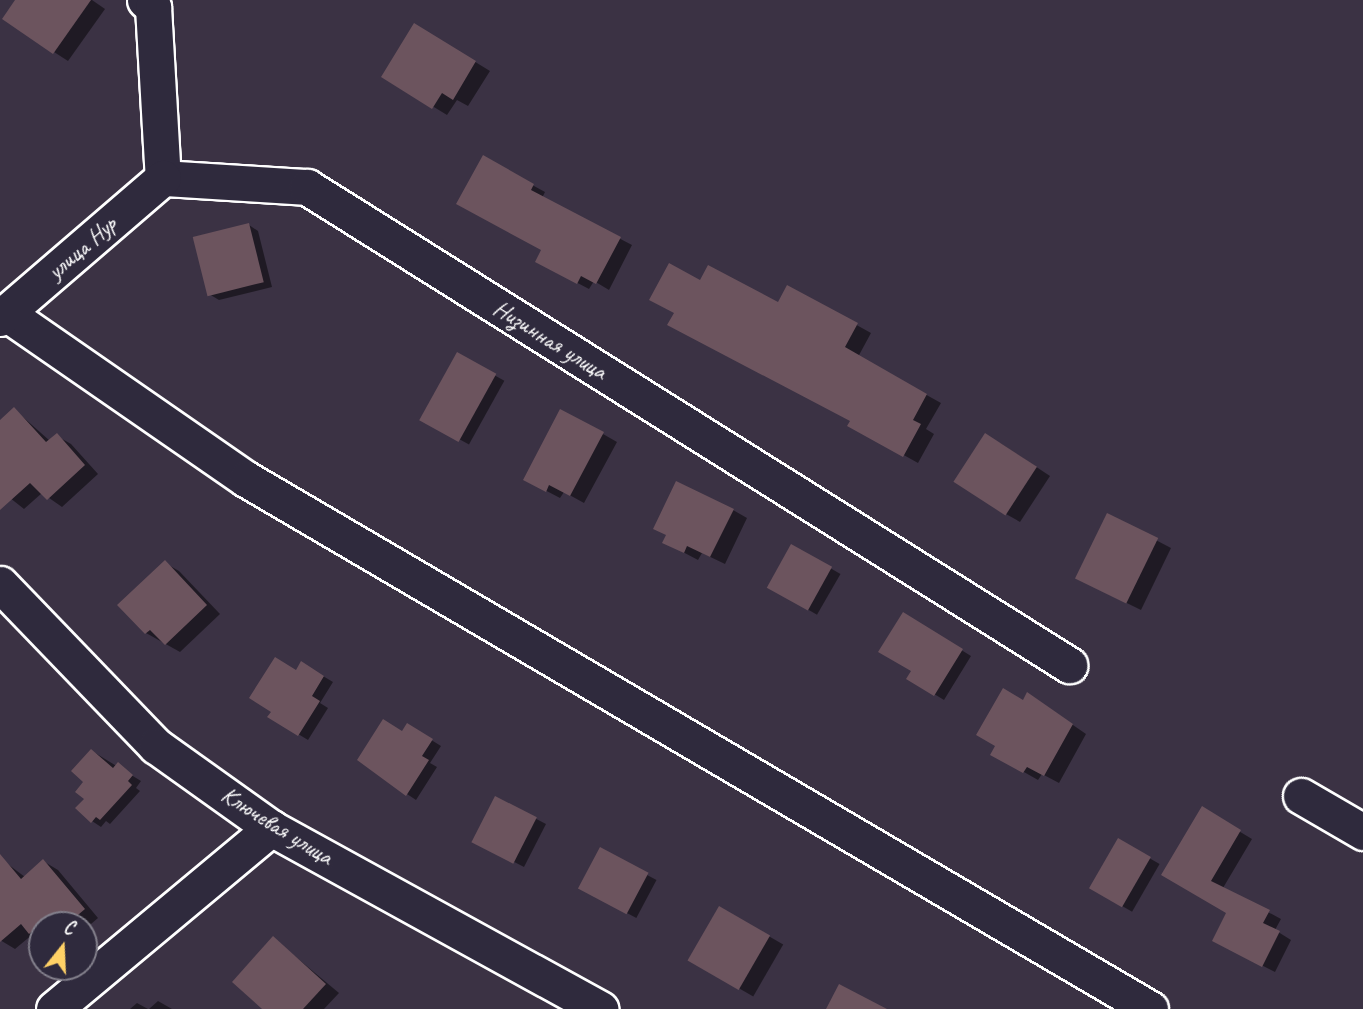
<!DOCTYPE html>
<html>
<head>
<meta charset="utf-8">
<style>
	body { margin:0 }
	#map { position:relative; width:1363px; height:1009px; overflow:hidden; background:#3b3244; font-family:Caveat,sans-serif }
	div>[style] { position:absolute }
	.shadow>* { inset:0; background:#0007; transform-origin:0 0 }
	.building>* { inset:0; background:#6c545e; transform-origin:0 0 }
	.roads { filter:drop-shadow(2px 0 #fff) drop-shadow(-2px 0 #fff) drop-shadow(0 2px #fff) drop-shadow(0 -2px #fff) }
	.minor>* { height:35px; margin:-17.5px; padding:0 17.5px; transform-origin:17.5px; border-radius:17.5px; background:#2f2a3d }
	span { translate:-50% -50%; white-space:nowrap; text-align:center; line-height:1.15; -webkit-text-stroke:5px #2f2a3d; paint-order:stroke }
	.street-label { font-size:24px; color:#fff }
	.north { position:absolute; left:28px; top:911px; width:70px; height:70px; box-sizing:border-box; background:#2f2a3d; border:2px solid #827f8b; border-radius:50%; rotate:18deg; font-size:19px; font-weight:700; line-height:28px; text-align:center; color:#fff }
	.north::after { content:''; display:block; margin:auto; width:24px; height:32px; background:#ffd166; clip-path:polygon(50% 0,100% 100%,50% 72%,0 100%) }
</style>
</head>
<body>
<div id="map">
	<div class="shadow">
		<div style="clip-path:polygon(17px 0,92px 0,105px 9px,68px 61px,54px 52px)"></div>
		<div style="clip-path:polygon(415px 25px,490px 71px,468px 106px,457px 100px,447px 115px,383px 76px)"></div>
		<div style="clip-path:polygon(483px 158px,545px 192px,542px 198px,632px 245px,609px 290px,594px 281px,589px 289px,549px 268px,543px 250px)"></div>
		<div style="clip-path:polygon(249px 225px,258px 231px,272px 287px,219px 300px,209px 294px)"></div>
		<div style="clip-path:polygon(700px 283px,778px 305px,788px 287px,871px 333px,858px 357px,941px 403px,926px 429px,934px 434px,918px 463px,850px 425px,852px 421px)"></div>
		<div style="left:458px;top:355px;width:53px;height:73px;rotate:29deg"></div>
		<div style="clip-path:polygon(14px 409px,50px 441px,57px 436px,71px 444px,98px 474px,62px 507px,42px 493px,24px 509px,0 490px,0 422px)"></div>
		<div style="clip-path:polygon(603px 434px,617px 442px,584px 503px,564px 492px,560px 498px,539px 487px)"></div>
		<div style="clip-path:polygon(1000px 443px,1050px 476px,1020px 522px,1006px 514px)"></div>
		<div style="clip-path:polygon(733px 510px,747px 518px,725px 564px,702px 553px,698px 560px,679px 550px)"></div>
		<div style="clip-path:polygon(1108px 515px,1171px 548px,1141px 610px,1092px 586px)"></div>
		<div style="left:792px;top:546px;width:56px;height:47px;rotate:30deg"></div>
		<div style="clip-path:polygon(165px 563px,179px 571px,220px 614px,180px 652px,146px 633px)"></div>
		<div style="clip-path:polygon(903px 614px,971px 656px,944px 700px,908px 678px,913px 671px)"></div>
		<div style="clip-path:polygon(301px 663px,333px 682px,320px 703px,328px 708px,308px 740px,270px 717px)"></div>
		<div style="clip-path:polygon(1028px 694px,1086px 734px,1059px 783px,1042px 774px,1038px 780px,992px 754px)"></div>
		<div style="clip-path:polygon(407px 725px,441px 746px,430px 763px,437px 767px,416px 800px,407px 794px)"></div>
		<div style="clip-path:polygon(92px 751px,141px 781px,136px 788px,140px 791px,110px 824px,106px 821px,101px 827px,92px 821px,86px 799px)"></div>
		<div style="clip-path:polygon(496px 798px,546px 824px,524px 867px,483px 846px)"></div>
		<div style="clip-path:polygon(1202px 809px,1252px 839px,1223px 888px,1281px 919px,1275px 930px,1291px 940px,1275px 972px,1226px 947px,1228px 913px,1163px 875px)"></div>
		<div style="left:1118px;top:840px;width:48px;height:55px;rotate:30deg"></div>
		<div style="left:600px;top:850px;width:64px;height:43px;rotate:28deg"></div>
		<div style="clip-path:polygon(43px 861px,58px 870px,98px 918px,84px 930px,84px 925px,42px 925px,42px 939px,33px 934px,15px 949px,0 940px,0 867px,5px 862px,25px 877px)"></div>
		<div style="left:720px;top:908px;width:73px;height:60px;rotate:30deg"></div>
		<div style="clip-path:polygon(273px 938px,339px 993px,324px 1009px,265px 1009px)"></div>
		<div style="clip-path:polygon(158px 1001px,172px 1009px,149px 1009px)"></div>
		<div style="clip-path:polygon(137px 1003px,148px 1009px,130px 1009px)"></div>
	</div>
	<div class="building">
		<div style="clip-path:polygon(15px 0,91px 0,53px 54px,2px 19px)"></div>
		<div style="clip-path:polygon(414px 23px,476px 61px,453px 100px,442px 93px,432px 109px,381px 77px)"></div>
		<div style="clip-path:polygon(483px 155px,534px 184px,531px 190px,621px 237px,596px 284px,581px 276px,577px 284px,535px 262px,541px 250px,456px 204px)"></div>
		<div style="left:249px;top:223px;width:61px;height:58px;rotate:76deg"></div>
		<div style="clip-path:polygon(669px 263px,700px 280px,708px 265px,778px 302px,787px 285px,858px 323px,845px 347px,927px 394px,913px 420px,921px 424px,903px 457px,847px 426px,850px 421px,667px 325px,674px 313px,649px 300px)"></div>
		<div style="left:457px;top:352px;width:45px;height:78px;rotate:29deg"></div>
		<div style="clip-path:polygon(14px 407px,46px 442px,57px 433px,85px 465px,47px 500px,30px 483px,0 510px,0 420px)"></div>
		<div style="clip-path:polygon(560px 409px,604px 432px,570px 496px,549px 485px,546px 492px,523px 480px)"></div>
		<div style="left:985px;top:433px;width:62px;height:58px;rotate:33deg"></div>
		<div style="clip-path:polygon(676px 481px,734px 509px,710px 557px,687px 546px,684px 553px,662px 543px,666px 535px,653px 529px)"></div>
		<div style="left:1107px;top:513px;width:57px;height:73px;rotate:26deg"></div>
		<div style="left:791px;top:544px;width:47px;height:50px;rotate:29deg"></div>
		<div style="clip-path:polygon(165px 560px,207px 605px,165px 645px,150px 630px,145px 634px,117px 605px)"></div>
		<div style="clip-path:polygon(903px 612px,963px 649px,934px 696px,906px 679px,911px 671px,878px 652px)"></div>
		<div style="clip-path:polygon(275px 657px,296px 670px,301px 661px,324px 676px,312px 696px,320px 701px,298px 736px,267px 717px,271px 712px,249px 698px)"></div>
		<div style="clip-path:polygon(1003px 688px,1023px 700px,1027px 692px,1073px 724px,1044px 776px,1027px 767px,1023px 773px,990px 755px,995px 746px,976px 735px)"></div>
		<div style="clip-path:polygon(383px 719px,402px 731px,407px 723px,433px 739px,422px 756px,429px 760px,406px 796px,357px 760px)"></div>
		<div style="clip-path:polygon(91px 749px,113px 768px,118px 762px,133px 775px,128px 781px,132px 785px,100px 820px,96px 817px,91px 823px,75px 808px,84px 799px,75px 792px,83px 782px,71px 771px)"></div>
		<div style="left:495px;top:796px;width:47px;height:52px;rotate:27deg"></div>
		<div style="clip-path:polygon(1202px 806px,1241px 830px,1211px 881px,1270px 910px,1263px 923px,1280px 931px,1262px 967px,1212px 941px,1226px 913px,1161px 875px)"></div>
		<div style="left:1118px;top:838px;width:38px;height:58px;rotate:30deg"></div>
		<div style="left:600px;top:847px;width:55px;height:47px;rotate:28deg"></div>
		<div style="clip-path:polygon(0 854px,21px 879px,43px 859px,85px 909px,66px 925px,52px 914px,29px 934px,21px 924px,0 942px)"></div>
		<div style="left:719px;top:906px;width:59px;height:63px;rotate:30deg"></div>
		<div style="clip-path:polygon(273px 936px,326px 984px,303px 1009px,262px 1009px,232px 982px)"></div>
		<div style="clip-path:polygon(839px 984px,887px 1009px,826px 1009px)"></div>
	</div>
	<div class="roads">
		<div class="minor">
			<div style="left:145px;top:0;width:11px;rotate:41deg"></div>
			<div style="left:153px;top:7px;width:171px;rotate:86.7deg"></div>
			<div style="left:163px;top:178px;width:144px;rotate:3.6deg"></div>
			<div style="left:307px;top:187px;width:900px;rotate:32.1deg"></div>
			<div style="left:6px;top:313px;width:292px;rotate:34.7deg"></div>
			<div style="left:246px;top:479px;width:1048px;rotate:30.38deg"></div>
			<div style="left:0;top:318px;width:215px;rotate:-40.7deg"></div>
			<div style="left:0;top:584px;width:225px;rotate:46.1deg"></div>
			<div style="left:156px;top:746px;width:141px;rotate:35.5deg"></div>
			<div style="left:271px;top:828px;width:376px;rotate:28.8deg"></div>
			<div style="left:1301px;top:796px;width:72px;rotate:30.1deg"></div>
			<div style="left:54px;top:1009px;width:283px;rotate:-39.8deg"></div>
		</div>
	</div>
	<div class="street-label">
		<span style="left:82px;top:248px;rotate:-41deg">улица Нур</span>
		<span style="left:550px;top:340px;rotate:32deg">Низинная улица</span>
		<span style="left:277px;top:826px;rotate:32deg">Ключевая улица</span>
	</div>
	<div class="north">С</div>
</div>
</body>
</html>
